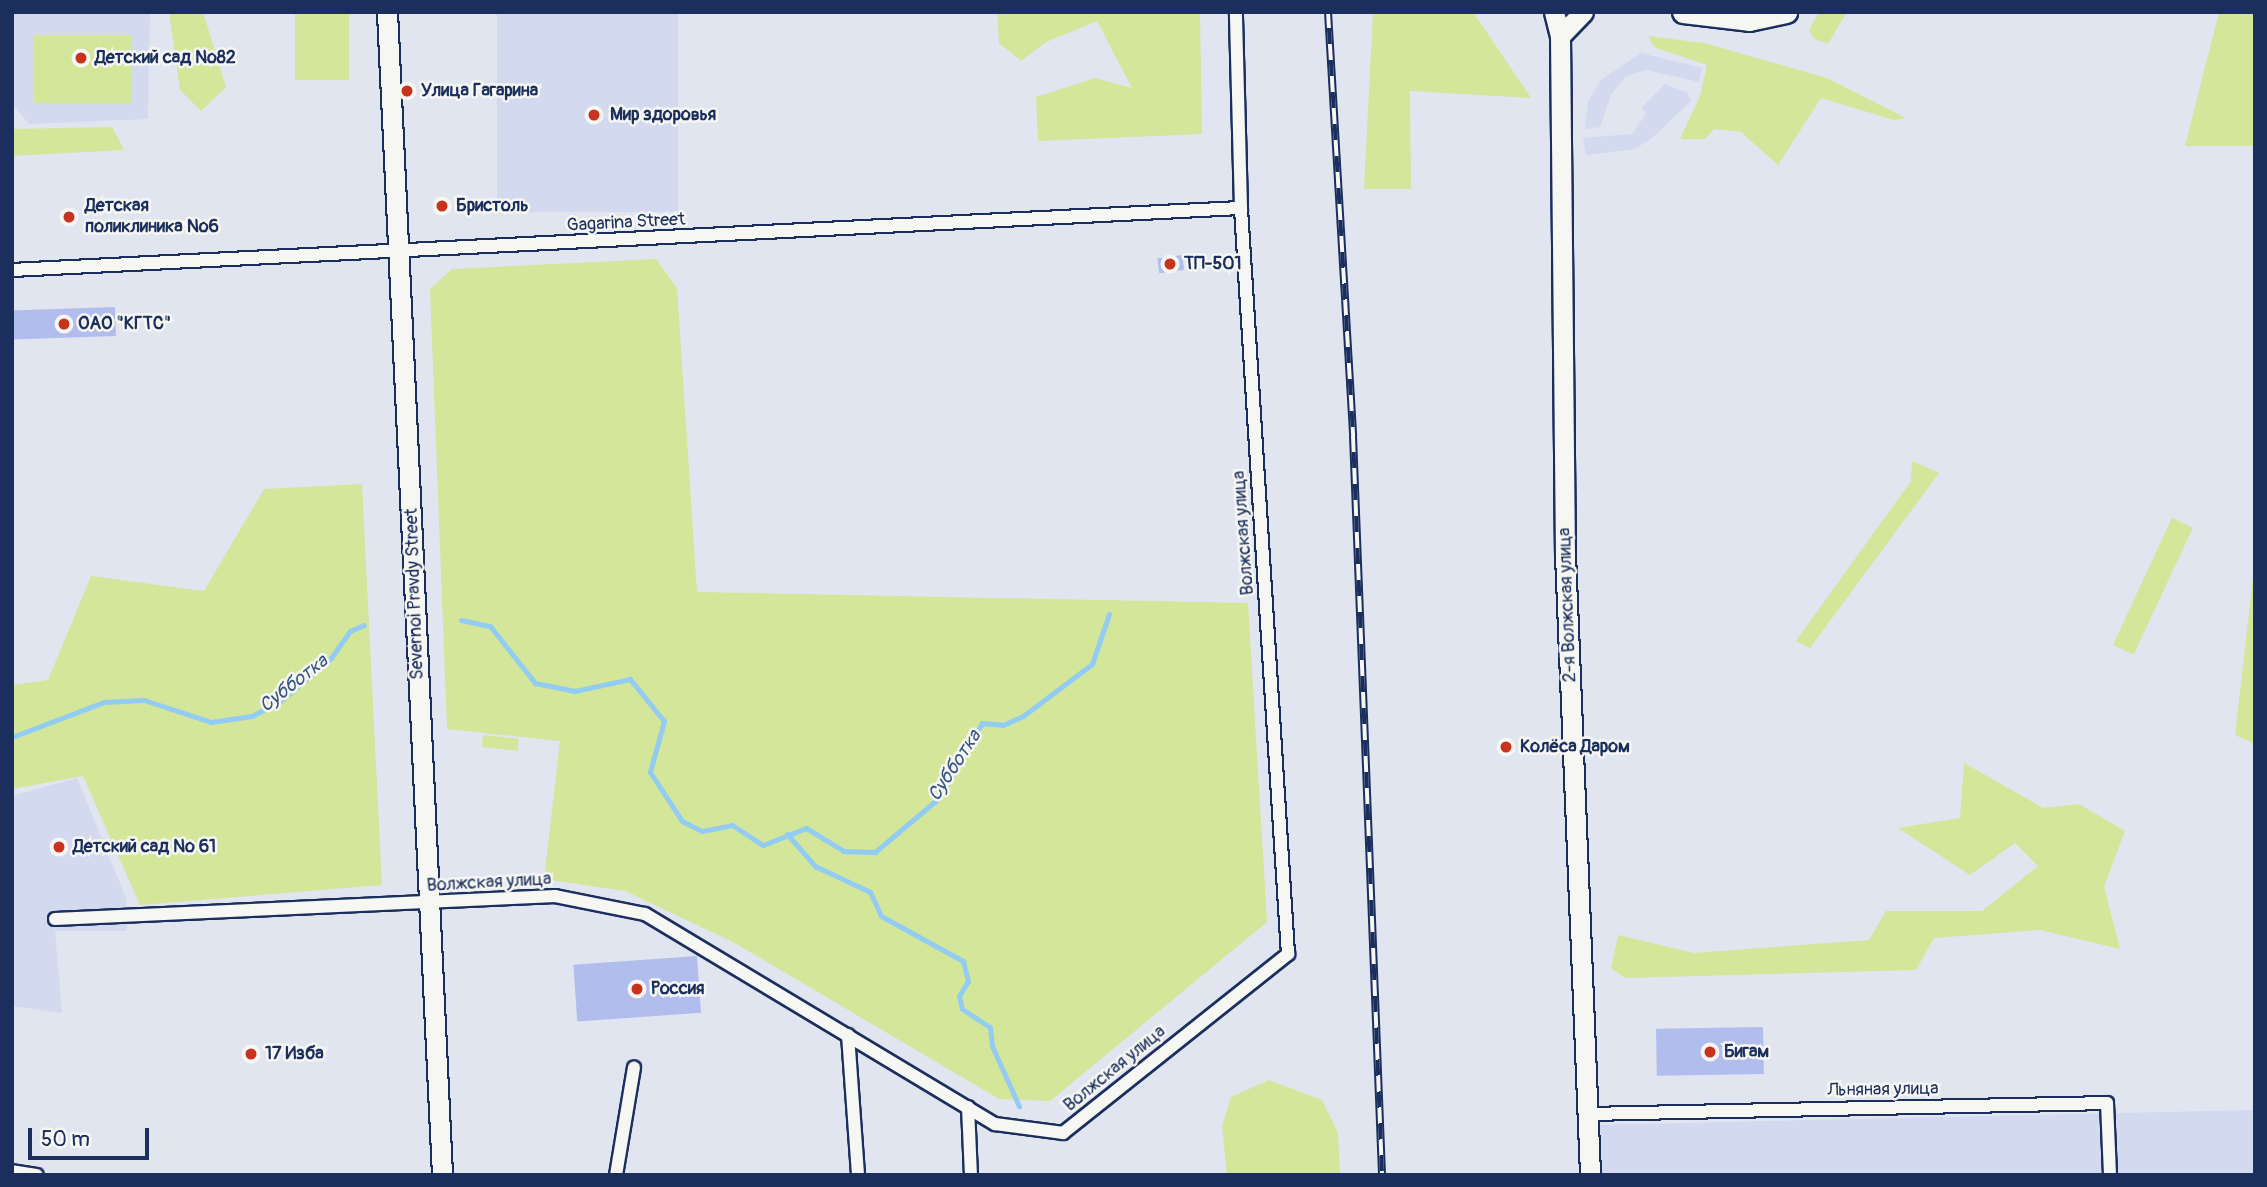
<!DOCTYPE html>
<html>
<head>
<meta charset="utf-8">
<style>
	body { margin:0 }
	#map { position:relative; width:2267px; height:1187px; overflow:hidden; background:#e1e5f0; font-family:Pangolin,sans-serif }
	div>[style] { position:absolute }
	.built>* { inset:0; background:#d3d9ef; transform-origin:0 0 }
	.green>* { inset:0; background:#d3e69a; transform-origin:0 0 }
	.stream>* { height:5px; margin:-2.5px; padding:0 2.5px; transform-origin:2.5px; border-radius:2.5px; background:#92ccf2 }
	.building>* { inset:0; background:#b1bded; transform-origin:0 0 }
	.roads { filter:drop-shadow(2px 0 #1b2f5e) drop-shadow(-2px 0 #1b2f5e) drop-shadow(0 2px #1b2f5e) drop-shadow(0 -2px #1b2f5e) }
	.street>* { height:12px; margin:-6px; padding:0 6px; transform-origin:6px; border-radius:6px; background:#f6f6f2 }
	.secondary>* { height:19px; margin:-9.5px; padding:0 9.5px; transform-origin:9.5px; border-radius:9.5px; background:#f6f6f2 }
	.primary>* { height:21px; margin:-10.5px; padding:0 10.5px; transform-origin:10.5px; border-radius:10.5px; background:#f6f6f2 }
	.rail>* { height:8px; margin-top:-4px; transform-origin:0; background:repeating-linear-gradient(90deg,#f6f6f2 0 16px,#1b2f5e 0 32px); box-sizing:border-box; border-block:2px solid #1b2f5e }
	.dots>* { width:19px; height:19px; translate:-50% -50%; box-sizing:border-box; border:4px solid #f6f6f2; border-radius:50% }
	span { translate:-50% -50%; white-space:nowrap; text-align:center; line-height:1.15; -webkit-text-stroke:5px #f6f6f2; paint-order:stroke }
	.poi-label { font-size:18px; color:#1b2f5e; font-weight:700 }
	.left { translate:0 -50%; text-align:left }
	.street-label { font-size:18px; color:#1b2f5e }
	.water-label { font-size:19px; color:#395683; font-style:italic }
	.frame { position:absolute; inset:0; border:14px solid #1b2f5e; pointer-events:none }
	.scale { position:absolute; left:28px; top:1128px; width:121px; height:32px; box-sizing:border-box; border:4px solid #1b2f5e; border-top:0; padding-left:9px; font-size:21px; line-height:24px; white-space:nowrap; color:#1b2f5e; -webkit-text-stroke:5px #f6f6f2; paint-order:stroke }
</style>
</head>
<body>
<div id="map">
	<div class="built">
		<div style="clip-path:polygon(12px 12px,150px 12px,148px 119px,29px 124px,12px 103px)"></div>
		<div style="left:497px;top:12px;width:181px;height:200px"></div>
		<div style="clip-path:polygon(1641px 53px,1702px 68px,1699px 82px,1646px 70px,1626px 76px,1611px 95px,1600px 127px,1585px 129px,1588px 101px,1601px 80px)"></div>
		<div style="clip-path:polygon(1665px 84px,1688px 93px,1691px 101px,1653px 137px,1635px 149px,1586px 155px,1583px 138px,1632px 134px,1646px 114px,1642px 107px)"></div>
		<div style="clip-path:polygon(77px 778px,126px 898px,127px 931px,55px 931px,62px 1013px,12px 1006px,12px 796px)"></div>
		<div style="clip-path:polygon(2255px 1110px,2255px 1175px,1598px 1175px,1596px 1125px)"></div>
	</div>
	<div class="green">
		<div style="clip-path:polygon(169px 12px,203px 12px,226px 87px,201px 111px,180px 90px)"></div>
		<div style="left:295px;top:12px;width:54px;height:68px"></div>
		<div style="clip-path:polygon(997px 12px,1200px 12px,1202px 134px,1038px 141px,1036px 97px,1095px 78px,1132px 88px,1097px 21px,1046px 42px,1021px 61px,999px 43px)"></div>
		<div style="clip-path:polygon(1373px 12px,1473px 12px,1531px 98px,1410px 91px,1411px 189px,1364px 189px)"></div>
		<div style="clip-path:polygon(1819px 12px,1847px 12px,1828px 44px,1813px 38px,1809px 30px)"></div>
		<div style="clip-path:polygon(2219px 12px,2255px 12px,2255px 146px,2185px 146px)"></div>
		<div style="left:131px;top:35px;width:68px;height:97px;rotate:90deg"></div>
		<div style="clip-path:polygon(1648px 36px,1704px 43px,1827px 78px,1906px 118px,1894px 120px,1821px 98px,1778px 165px,1741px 132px,1714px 129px,1705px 139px,1680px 139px,1700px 96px,1707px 65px,1654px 47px)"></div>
		<div style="clip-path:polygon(112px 127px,124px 150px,12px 156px,12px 129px)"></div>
		<div style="clip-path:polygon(656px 259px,677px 288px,697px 592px,1248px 603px,1267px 922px,1050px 1101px,999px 1099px,733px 942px,625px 891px,544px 879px,560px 741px,447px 729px,430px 289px,452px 269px)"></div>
		<div style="clip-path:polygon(1912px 461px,1939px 473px,1810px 648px,1796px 641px,1911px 481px)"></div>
		<div style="clip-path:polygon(362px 484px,382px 885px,140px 905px,83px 776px,12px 789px,12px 685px,48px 680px,91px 576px,204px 591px,264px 489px)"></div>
		<div style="left:2172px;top:518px;width:23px;height:140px;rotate:25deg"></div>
		<div style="clip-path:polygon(2255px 560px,2255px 744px,2235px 735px)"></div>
		<div style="left:483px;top:735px;width:36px;height:12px;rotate:6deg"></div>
		<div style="clip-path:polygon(1964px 763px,2043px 808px,2079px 804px,2125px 831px,2104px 886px,2120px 949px,2040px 930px,1934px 938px,1916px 970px,1625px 978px,1611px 968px,1618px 935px,1694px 953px,1869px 940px,1886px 911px,1982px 911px,2038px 866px,2015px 843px,1970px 875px,1898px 828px,1960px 818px)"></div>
		<div style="clip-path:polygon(1269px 1080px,1322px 1100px,1338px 1133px,1340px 1175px,1227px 1175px,1222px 1126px,1231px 1097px)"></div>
	</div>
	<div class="stream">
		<div style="left:461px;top:620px;width:30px;rotate:12deg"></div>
		<div style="left:490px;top:626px;width:73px;rotate:51.7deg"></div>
		<div style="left:535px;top:683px;width:41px;rotate:11.3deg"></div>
		<div style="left:575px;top:691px;width:56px;rotate:-12.3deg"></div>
		<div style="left:630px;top:679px;width:54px;rotate:51deg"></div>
		<div style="left:664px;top:721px;width:53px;rotate:105.4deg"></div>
		<div style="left:650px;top:772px;width:59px;rotate:56.9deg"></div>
		<div style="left:682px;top:821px;width:22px;rotate:27deg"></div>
		<div style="left:702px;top:831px;width:31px;rotate:-11deg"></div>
		<div style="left:732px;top:825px;width:37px;rotate:33deg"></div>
		<div style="left:763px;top:845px;width:46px;rotate:-21.6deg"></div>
		<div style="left:806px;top:828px;width:44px;rotate:31.2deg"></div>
		<div style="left:844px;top:851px;width:31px;rotate:2deg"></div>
		<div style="left:875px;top:852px;width:84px;rotate:-40.2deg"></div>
		<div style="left:939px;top:798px;width:86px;rotate:-60.2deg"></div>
		<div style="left:982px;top:723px;width:21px;rotate:5deg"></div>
		<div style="left:1003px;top:725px;width:22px;rotate:-24deg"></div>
		<div style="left:1023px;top:716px;width:86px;rotate:-37deg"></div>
		<div style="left:1092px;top:664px;width:53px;rotate:-71.2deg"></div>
		<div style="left:12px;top:737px;width:98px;rotate:-20.8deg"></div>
		<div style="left:104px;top:702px;width:40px;rotate:-2.9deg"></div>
		<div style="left:144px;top:700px;width:71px;rotate:18.2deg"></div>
		<div style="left:211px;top:722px;width:41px;rotate:-8.3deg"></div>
		<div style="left:252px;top:716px;width:32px;rotate:-28deg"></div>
		<div style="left:280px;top:701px;width:67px;rotate:-40.1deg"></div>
		<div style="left:331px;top:658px;width:33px;rotate:-55deg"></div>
		<div style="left:350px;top:631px;width:15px;rotate:-23deg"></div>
		<div style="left:787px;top:834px;width:43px;rotate:48.8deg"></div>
		<div style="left:815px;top:866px;width:61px;rotate:25.3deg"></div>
		<div style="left:870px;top:892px;width:26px;rotate:65deg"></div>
		<div style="left:881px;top:916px;width:94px;rotate:28.8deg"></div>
		<div style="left:963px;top:961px;width:21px;rotate:76deg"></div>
		<div style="left:968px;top:981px;width:17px;rotate:121deg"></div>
		<div style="left:959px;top:996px;width:13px;rotate:77deg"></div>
		<div style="left:962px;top:1009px;width:33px;rotate:33deg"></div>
		<div style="left:990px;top:1027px;width:19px;rotate:84deg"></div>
		<div style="left:992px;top:1046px;width:66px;rotate:65.8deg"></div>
	</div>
	<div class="building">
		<div style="left:1182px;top:255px;width:15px;height:25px;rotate:82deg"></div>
		<div style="left:115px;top:307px;width:29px;height:103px;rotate:88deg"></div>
		<div style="left:697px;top:956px;width:57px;height:124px;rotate:86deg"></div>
		<div style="left:1763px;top:1027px;width:47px;height:107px;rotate:89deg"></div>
	</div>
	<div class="roads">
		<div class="street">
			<div style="left:12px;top:270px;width:1231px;rotate:-2.89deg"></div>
			<div style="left:55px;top:919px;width:501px;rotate:-2.63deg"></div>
			<div style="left:555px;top:896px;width:92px;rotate:11.3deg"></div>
			<div style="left:645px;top:914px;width:408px;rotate:31deg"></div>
			<div style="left:995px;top:1124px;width:69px;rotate:7.5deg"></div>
			<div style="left:1063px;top:1133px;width:288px;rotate:-38.5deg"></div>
			<div style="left:1288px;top:954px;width:747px;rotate:-93.61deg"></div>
			<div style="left:1241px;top:208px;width:196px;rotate:-91.5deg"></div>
			<div style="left:848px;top:1035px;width:140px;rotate:85.9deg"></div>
			<div style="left:968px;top:1107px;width:68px;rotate:87.5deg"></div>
			<div style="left:1588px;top:1114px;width:519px;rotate:-1.21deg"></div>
			<div style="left:2107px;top:1103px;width:72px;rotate:87.6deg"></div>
			<div style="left:12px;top:1171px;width:25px;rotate:9deg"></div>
			<div style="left:616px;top:1175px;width:109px;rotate:-80.5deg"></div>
		</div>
		<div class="secondary">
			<div style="left:387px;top:12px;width:1164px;rotate:87.29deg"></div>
			<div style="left:1554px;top:12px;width:25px;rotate:76deg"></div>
			<div style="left:1560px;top:36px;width:518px;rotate:89.45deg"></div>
			<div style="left:1565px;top:554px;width:622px;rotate:87.69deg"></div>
			<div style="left:1560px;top:36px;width:33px;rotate:-46deg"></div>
		</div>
		<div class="primary">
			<div style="left:1683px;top:12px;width:66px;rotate:6.9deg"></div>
			<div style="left:1749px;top:20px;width:38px;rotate:-12deg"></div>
		</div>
	</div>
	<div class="rail">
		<div style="left:1328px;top:12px;width:425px;rotate:86.6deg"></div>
		<div style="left:1353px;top:436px;width:740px;rotate:87.75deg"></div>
	</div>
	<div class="dots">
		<div style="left:81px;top:58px;background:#c8321e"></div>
		<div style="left:407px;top:91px;background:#c8321e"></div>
		<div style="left:594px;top:115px;background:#c8321e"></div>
		<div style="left:442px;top:206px;background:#c8321e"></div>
		<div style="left:69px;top:217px;background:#c8321e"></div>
		<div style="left:1170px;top:264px;background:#c8321e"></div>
		<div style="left:64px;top:324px;background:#c8321e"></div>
		<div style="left:1506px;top:747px;background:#c8321e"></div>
		<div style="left:59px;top:847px;background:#c8321e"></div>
		<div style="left:637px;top:989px;background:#c8321e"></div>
		<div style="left:1710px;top:1052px;background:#c8321e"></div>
		<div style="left:251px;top:1054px;background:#c8321e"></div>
	</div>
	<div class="poi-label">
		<span class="left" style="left:95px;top:58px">Детский сад №82</span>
		<span class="left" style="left:421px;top:91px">Улица Гагарина</span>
		<span class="left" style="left:610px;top:115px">Мир здоровья</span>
		<span class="left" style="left:456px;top:206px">Бристоль</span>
		<span class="left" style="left:85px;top:217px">Детская<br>поликлиника №6</span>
		<span class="left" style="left:1184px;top:264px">ТП-501</span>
		<span class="left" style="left:78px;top:324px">ОАО "КГТС"</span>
		<span class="left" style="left:1520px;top:747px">Колёса Даром</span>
		<span class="left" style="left:73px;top:847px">Детский сад № 61</span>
		<span class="left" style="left:651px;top:989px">Россия</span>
		<span class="left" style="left:1724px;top:1052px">Бигам</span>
		<span class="left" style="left:265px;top:1054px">17 Изба</span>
	</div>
	<div class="street-label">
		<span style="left:626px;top:223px;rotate:-3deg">Gagarina Street</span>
		<span style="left:1244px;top:533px;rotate:-94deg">Волжская улица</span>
		<span style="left:415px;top:594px;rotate:-92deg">Severnoi Pravdy Street</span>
		<span style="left:1568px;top:605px;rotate:-92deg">2-я Волжская улица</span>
		<span style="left:489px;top:883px;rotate:-3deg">Волжская улица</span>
		<span style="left:1115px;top:1069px;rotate:-39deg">Волжская улица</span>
		<span style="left:1883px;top:1090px;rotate:-1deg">Льняная улица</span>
	</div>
	<div class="water-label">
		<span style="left:294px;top:684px;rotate:-38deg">Субботка</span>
		<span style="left:955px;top:766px;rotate:-57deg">Субботка</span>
	</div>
	<div class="frame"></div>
	<div class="scale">50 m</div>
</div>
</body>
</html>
